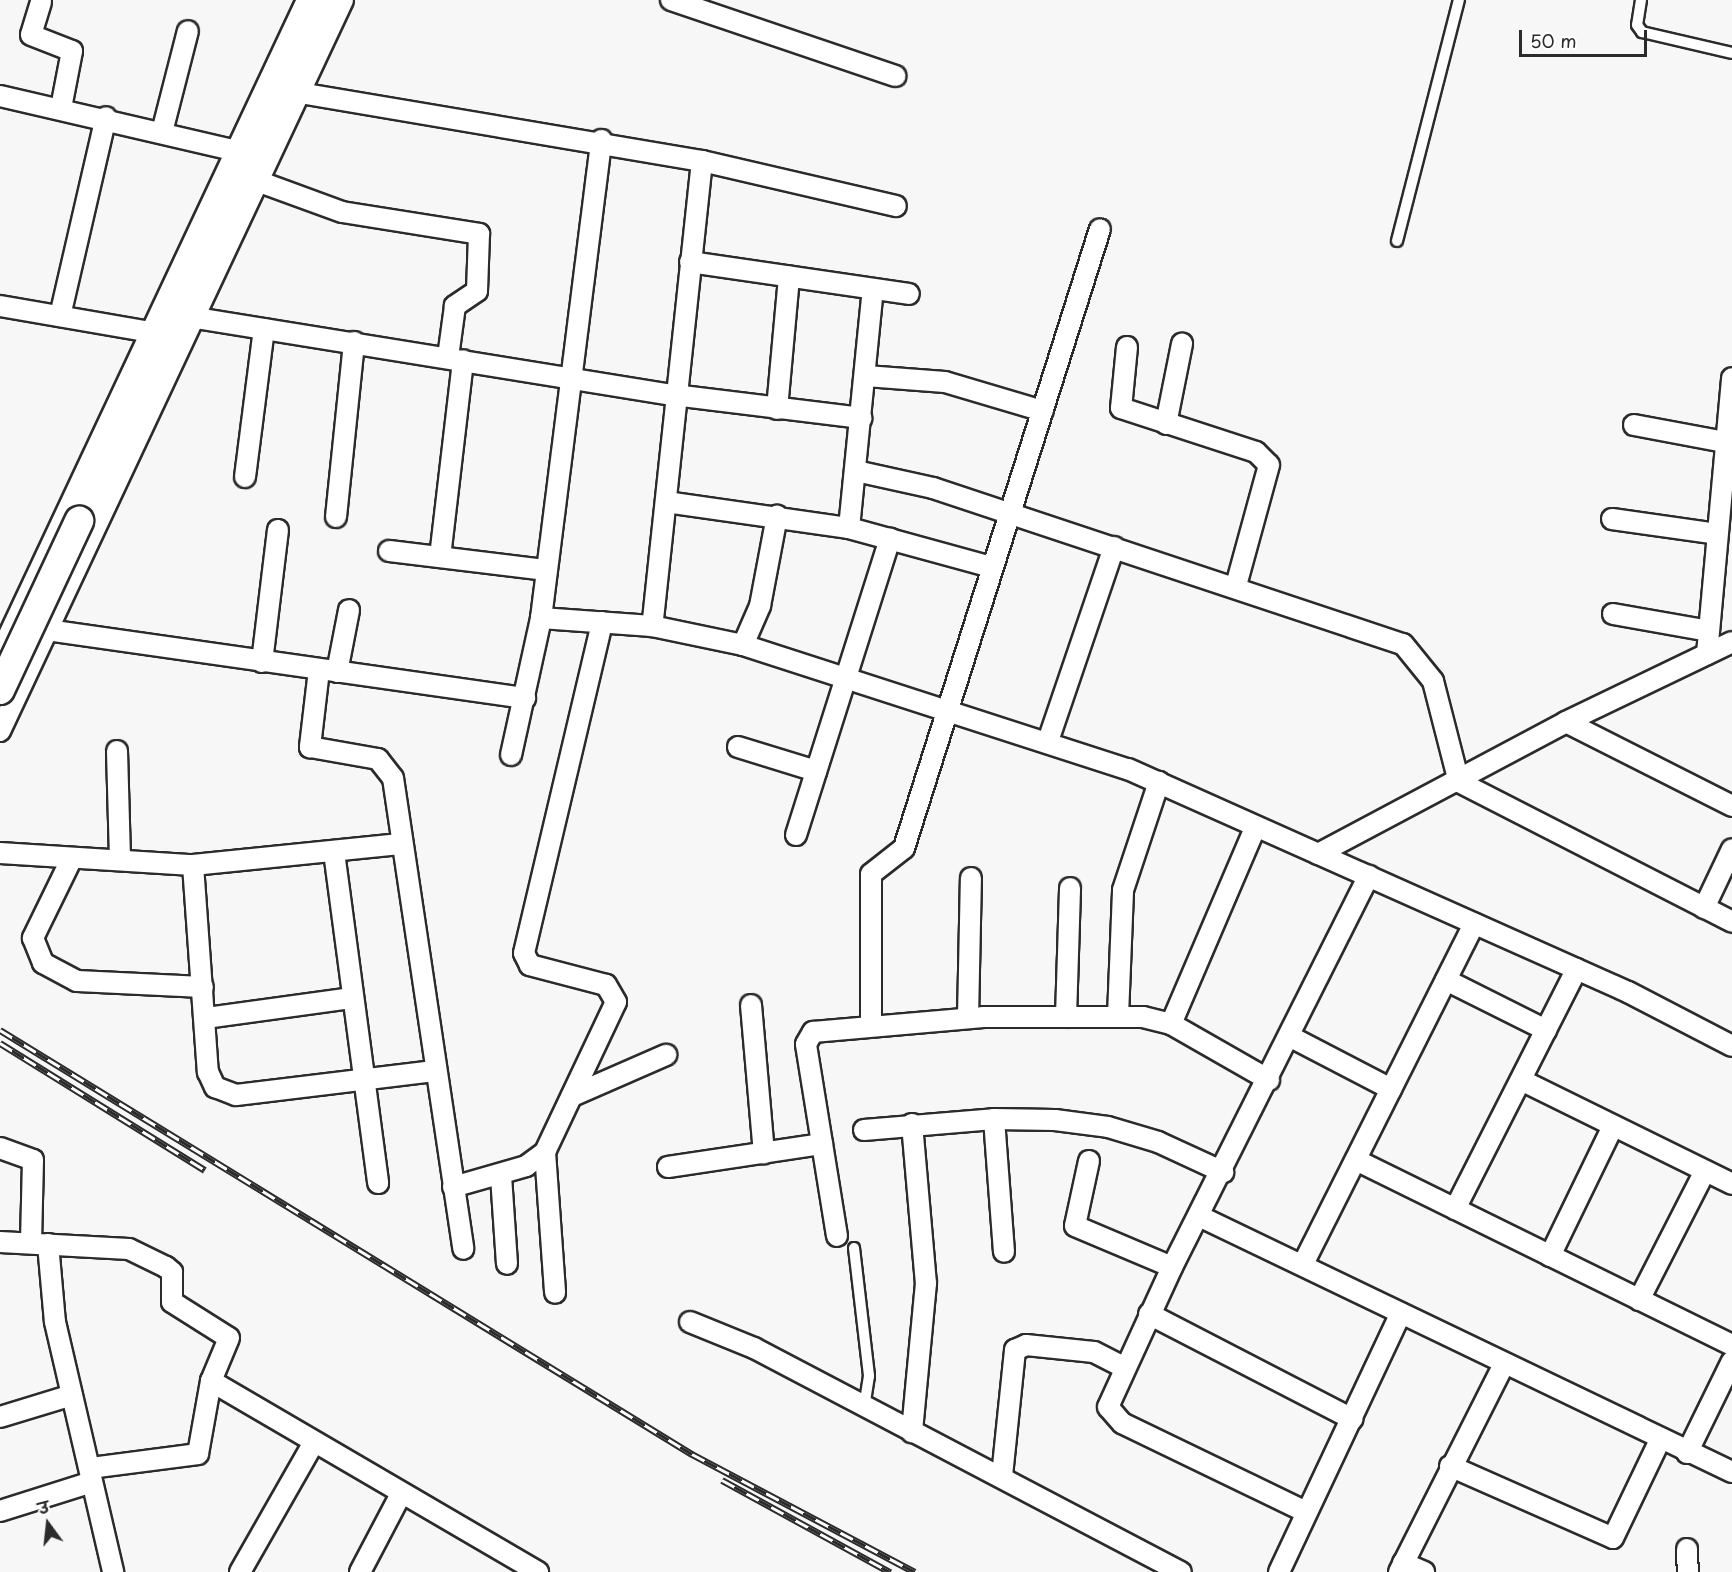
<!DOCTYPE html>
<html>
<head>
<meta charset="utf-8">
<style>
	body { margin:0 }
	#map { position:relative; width:1732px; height:1572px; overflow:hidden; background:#f7f7f7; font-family:"Playpen Sans","Playpen Sans Deva",sans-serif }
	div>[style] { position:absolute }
	.roads { filter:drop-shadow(2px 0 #2b2b2b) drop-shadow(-2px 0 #2b2b2b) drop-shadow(0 2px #2b2b2b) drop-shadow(0 -2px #2b2b2b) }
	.lane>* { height:10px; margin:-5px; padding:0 5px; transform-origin:5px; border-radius:5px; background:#fff }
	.street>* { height:20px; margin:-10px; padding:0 10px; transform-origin:10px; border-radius:10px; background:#fff }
	.secondary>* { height:28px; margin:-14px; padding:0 14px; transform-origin:14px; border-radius:14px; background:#fff }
	.rail>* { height:7px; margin-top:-3.5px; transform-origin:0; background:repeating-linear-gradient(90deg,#fff 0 14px,#2b2b2b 0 28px); box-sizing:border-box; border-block:2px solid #2b2b2b }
	.bridges { filter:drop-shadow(2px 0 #2b2b2b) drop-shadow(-2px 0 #2b2b2b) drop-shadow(0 2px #2b2b2b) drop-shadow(0 -2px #2b2b2b) }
	.secondary-bridge>* { height:28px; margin:-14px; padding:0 14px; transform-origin:14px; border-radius:14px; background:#fff }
	span { translate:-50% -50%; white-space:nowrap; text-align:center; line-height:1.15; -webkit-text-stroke:4.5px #fff; paint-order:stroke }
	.north { position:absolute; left:18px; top:1494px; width:60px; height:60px; -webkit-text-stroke:4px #fff; paint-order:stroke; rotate:345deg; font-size:16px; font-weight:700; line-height:24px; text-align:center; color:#2b2b2b }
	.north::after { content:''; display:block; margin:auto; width:21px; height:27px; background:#2b2b2b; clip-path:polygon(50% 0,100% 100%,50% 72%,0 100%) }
	.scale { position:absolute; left:1519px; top:30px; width:128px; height:27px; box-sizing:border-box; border:3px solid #2b2b2b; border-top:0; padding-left:8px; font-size:18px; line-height:21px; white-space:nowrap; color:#2b2b2b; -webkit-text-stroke:4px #fff; paint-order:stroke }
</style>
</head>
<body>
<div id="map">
	<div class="roads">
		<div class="lane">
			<div style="left:1641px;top:0;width:25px;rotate:99deg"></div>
			<div style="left:1637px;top:25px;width:9px;rotate:54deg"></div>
			<div style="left:1642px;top:32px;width:92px;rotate:13.1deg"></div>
			<div style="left:1397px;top:241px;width:249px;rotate:-75.6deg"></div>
			<div style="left:854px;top:1248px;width:129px;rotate:83.3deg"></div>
			<div style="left:869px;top:1376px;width:30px;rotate:99deg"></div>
		</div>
		<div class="street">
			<div style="left:671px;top:0;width:237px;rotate:18.7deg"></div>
			<div style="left:41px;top:2px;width:34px;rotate:107deg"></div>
			<div style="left:31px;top:35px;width:44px;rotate:21.3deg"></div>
			<div style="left:72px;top:51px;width:58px;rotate:100.9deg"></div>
			<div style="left:300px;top:93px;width:408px;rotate:9.6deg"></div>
			<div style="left:702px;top:161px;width:468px;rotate:96.1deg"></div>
			<div style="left:0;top:96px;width:242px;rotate:13.1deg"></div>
			<div style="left:162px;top:132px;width:104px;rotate:-75.6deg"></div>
			<div style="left:702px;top:161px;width:199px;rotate:13.1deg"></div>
			<div style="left:260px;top:182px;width:87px;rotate:20.1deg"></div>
			<div style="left:342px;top:212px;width:139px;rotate:9.1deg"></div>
			<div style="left:479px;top:234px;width:57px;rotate:92deg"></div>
			<div style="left:477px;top:291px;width:27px;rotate:146deg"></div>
			<div style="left:455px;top:306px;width:51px;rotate:97.8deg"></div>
			<div style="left:690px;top:262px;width:221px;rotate:8.3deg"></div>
			<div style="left:0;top:306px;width:153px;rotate:9.8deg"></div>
			<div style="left:60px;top:316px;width:204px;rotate:-77deg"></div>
			<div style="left:196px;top:318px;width:484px;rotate:9.2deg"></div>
			<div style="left:674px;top:395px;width:189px;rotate:7deg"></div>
			<div style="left:1127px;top:347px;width:61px;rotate:95.6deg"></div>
			<div style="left:1121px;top:408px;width:142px;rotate:18.1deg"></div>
			<div style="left:1256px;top:452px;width:18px;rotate:45deg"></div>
			<div style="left:1269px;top:465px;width:125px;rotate:105.3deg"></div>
			<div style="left:866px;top:376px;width:79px;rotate:4.3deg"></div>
			<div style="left:945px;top:382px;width:102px;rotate:16.5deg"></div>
			<div style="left:777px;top:409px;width:133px;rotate:-84.8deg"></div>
			<div style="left:1166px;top:424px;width:82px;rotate:-78.7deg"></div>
			<div style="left:1634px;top:425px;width:93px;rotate:10.6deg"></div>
			<div style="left:856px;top:471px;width:79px;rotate:12.4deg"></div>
			<div style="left:933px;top:488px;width:495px;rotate:18.4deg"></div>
			<div style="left:1403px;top:644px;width:48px;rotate:51deg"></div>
			<div style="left:1433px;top:681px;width:104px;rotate:75.6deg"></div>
			<div style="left:1459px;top:782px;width:307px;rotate:27.1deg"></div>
			<div style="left:245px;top:477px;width:149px;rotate:-82.7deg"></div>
			<div style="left:666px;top:502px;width:185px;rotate:8.1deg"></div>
			<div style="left:849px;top:528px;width:148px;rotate:15.3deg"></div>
			<div style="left:336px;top:517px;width:176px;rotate:-84.1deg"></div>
			<div style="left:1612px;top:519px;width:106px;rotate:8.1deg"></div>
			<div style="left:849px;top:528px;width:240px;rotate:-84.3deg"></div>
			<div style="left:389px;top:551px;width:159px;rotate:6.9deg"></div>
			<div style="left:440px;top:557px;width:198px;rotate:-83.3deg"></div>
			<div style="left:1613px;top:614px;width:97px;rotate:10deg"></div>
			<div style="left:541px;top:618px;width:111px;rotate:4.1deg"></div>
			<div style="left:652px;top:626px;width:93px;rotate:11.8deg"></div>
			<div style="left:743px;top:645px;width:404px;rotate:17.9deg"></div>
			<div style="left:1128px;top:769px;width:547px;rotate:24.04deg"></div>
			<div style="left:1628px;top:992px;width:117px;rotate:27.4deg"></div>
			<div style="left:36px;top:624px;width:13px;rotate:29deg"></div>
			<div style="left:47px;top:630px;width:483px;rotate:8.1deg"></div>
			<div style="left:743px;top:645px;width:43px;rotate:-66.4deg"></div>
			<div style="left:760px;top:606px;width:92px;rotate:-79.3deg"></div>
			<div style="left:0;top:654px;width:722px;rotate:-64.85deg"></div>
			<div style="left:1707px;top:654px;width:277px;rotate:-84.8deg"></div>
			<div style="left:262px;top:662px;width:133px;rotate:-83.1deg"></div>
			<div style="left:319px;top:670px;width:78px;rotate:96.7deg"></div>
			<div style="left:310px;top:747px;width:69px;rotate:10deg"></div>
			<div style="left:378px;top:759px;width:24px;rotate:52deg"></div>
			<div style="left:393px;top:778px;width:476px;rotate:81.5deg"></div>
			<div style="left:337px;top:672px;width:63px;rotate:-79deg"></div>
			<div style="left:1566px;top:722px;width:186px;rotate:26.8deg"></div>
			<div style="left:0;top:731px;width:807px;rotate:-64.86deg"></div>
			<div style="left:1048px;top:741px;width:205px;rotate:-71.2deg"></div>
			<div style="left:738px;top:747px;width:82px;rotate:17.1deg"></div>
			<div style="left:117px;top:751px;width:108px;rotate:88.4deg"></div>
			<div style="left:511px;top:755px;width:140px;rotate:-77.6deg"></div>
			<div style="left:541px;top:618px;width:482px;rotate:-82.8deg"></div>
			<div style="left:796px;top:835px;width:311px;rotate:-72.4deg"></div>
			<div style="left:334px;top:852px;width:334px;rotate:82.4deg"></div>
			<div style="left:0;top:853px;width:193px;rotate:3.6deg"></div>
			<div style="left:193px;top:865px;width:208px;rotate:-5.8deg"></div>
			<div style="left:1318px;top:854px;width:281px;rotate:-28deg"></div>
			<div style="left:1566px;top:722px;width:184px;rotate:-25.7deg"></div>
			<div style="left:71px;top:860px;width:87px;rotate:116deg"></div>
			<div style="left:33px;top:938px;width:27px;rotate:68deg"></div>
			<div style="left:43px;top:963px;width:38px;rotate:28deg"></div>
			<div style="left:77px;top:981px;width:126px;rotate:2.7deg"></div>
			<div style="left:193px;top:865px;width:208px;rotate:85.9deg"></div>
			<div style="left:208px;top:1072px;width:17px;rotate:65deg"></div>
			<div style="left:215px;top:1087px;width:22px;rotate:21deg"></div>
			<div style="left:236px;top:1095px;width:200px;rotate:-6.9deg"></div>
			<div style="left:1704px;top:908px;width:65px;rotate:-64.6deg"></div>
			<div style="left:1446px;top:980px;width:112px;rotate:26.6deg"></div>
			<div style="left:751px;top:1005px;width:149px;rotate:85deg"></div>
			<div style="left:1118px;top:1016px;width:126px;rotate:-87.7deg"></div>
			<div style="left:1123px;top:890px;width:114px;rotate:-71.6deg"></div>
			<div style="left:1066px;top:1017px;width:129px;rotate:-88.2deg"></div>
			<div style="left:206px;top:1018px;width:147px;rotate:-7.8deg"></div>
			<div style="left:968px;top:1018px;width:140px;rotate:-88.8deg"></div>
			<div style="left:1171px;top:1024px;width:213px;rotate:-66.8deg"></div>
			<div style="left:871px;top:1025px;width:151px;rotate:-90deg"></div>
			<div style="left:871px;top:874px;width:42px;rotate:-38.2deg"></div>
			<div style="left:904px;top:848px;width:649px;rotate:-72.43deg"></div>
			<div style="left:1289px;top:1036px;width:115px;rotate:27.5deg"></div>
			<div style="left:1521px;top:1080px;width:235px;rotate:26.2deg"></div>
			<div style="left:572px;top:1096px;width:103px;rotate:-23.6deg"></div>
			<div style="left:994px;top:1119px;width:133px;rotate:85.7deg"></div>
			<div style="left:912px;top:1124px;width:160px;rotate:85deg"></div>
			<div style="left:926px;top:1283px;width:150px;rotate:95.4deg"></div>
			<div style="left:864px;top:1130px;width:130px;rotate:-4.8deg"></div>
			<div style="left:994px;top:1119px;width:61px;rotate:0.9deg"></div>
			<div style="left:1055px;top:1120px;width:53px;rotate:7.5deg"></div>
			<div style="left:1108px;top:1127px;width:52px;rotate:16.7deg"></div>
			<div style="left:1158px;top:1142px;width:72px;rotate:24.8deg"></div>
			<div style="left:0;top:1148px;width:35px;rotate:20deg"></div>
			<div style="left:33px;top:1160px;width:83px;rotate:91.4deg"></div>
			<div style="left:545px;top:1152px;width:141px;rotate:85.9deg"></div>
			<div style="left:1356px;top:1160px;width:419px;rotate:26.2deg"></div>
			<div style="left:1089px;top:1161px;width:66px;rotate:102.2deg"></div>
			<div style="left:1075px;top:1226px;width:105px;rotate:22.9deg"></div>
			<div style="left:668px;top:1167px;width:156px;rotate:-8.5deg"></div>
			<div style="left:501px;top:1176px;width:88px;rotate:86.1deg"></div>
			<div style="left:453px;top:1187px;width:76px;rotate:-16deg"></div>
			<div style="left:526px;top:1166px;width:24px;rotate:-36deg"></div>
			<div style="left:545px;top:1152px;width:166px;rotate:-64.7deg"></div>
			<div style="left:616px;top:1002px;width:20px;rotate:-120deg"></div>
			<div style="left:606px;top:985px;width:79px;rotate:-165.3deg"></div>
			<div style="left:530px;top:965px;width:13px;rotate:-117deg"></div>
			<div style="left:524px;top:953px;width:340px;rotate:-76.7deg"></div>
			<div style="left:1455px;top:1209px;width:269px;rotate:-63.1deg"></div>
			<div style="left:1201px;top:1217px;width:589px;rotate:25.65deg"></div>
			<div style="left:837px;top:1236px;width:194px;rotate:-99.2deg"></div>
			<div style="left:806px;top:1044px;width:14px;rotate:-60deg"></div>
			<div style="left:813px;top:1032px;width:171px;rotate:-5deg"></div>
			<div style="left:983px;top:1017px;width:160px"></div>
			<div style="left:1143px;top:1017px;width:29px;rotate:14deg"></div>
			<div style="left:1171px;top:1024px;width:113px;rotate:29.7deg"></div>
			<div style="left:0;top:1242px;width:129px;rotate:3.1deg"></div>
			<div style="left:129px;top:1249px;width:41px;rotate:25.9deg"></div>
			<div style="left:166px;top:1267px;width:8px;rotate:40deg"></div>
			<div style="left:172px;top:1272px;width:30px;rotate:90deg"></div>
			<div style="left:172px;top:1302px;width:67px;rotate:32.3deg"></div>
			<div style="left:229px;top:1338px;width:47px;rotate:112.7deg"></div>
			<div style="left:211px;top:1381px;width:74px;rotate:100.1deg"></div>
			<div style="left:198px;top:1454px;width:109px;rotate:172.6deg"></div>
			<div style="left:48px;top:1244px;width:78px;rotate:84.9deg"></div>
			<div style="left:55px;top:1322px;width:257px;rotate:76.9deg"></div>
			<div style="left:1550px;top:1256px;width:144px;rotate:-64.1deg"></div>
			<div style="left:1303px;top:1264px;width:381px;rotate:-63.3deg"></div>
			<div style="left:1639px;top:1300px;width:145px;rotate:-62.9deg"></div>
			<div style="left:1149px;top:1314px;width:229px;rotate:27.3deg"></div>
			<div style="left:690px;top:1322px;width:69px;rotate:22.1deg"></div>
			<div style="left:754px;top:1348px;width:482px;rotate:27.7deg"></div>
			<div style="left:211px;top:1381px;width:379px;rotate:30.3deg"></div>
			<div style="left:0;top:1417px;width:75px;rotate:-17deg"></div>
			<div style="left:1687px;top:1453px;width:102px;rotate:-63.9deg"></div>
			<div style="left:1450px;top:1466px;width:178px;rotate:23.8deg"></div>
			<div style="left:1613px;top:1538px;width:109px;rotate:-64.4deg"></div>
			<div style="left:1002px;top:1476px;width:127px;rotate:-84.1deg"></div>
			<div style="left:1015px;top:1350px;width:12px;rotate:-24deg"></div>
			<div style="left:1026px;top:1345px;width:68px;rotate:5.9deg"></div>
			<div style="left:1094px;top:1352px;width:33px;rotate:27deg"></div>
			<div style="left:0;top:1511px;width:96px;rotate:-17.5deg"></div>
			<div style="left:1306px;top:1512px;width:204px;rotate:-154.2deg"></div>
			<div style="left:1122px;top:1423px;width:21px;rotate:-131deg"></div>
			<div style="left:1108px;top:1407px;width:154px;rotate:-65.4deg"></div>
			<div style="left:1172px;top:1267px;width:438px;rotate:-63.3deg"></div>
			<div style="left:1687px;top:1549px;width:23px;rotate:88deg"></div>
			<div style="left:1403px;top:1563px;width:23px;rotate:23deg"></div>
			<div style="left:240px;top:1572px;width:147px;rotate:-60.3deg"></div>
			<div style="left:360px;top:1572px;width:88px;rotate:-62.3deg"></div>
			<div style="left:1279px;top:1572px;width:286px;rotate:-64.8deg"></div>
			<div style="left:1399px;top:1572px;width:231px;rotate:-63.2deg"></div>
		</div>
		<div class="secondary">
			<div style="left:79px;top:521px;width:576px;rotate:-64.81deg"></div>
		</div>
	</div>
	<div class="rail">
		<div style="left:0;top:1030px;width:812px;rotate:31.5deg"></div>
		<div style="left:692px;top:1454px;width:252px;rotate:27.9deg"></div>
		<div style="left:0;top:1043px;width:241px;rotate:31.8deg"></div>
		<div style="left:722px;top:1480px;width:192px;rotate:28.7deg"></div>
	</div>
	<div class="bridges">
		<div class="secondary-bridge">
			<div style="left:0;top:690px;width:187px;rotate:-64.9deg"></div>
		</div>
	</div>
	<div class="north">उ</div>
	<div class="scale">50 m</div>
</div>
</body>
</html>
